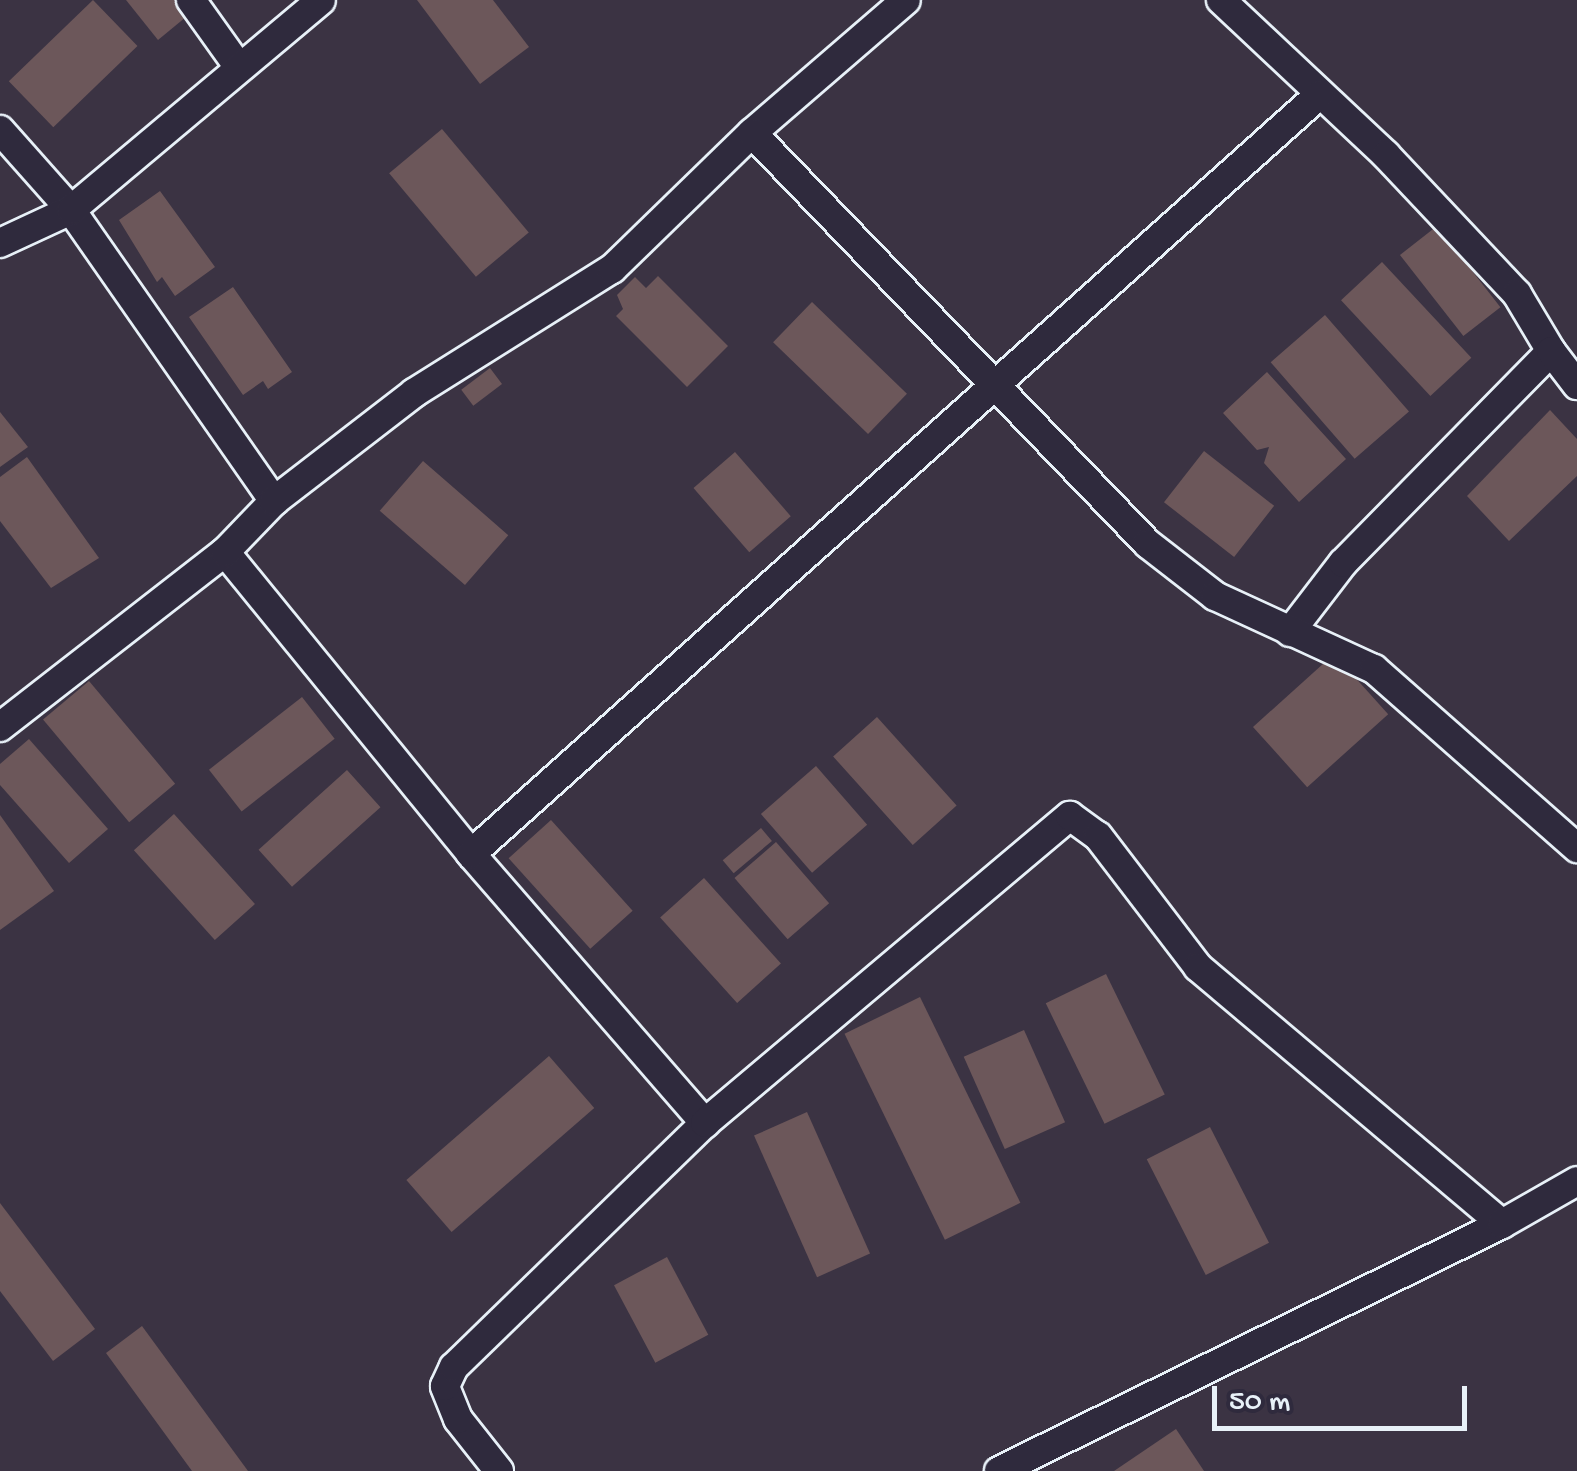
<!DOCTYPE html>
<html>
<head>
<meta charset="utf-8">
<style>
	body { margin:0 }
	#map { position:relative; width:1577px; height:1471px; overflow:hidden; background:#3b3343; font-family:"Gochi Hand",sans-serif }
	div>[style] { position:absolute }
	.building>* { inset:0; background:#6c575a; transform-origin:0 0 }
	.roads { filter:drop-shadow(2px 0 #e8f1f8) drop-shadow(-2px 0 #e8f1f8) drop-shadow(0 2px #e8f1f8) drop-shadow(0 -2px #e8f1f8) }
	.minor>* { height:28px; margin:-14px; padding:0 14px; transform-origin:14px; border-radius:14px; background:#2f2a3d }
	span { translate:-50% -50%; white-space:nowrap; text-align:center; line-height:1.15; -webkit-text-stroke:10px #2f2a3d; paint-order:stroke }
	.scale { position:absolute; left:1212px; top:1386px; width:255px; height:45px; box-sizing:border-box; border:5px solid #e8f1f8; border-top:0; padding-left:12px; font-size:30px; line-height:35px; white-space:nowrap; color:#e8f1f8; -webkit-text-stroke:8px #2f2a3d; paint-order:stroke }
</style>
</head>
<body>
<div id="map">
	<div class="building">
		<div style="left:93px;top:0;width:64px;height:117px;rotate:46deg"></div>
		<div style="clip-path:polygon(126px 0,183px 0,192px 12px,158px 40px)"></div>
		<div style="clip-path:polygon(417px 0,493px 0,529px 47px,480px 84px)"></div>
		<div style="left:442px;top:129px;width:135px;height:69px;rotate:50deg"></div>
		<div style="clip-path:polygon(160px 191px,215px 267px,175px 296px,162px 277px,157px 282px,119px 220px)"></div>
		<div style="left:1437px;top:226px;width:103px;height:47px;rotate:52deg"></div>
		<div style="left:1382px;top:262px;width:131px;height:56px;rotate:47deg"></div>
		<div style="clip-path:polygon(658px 276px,728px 346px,687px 387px,616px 316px,623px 309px,617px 295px,635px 277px,646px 288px)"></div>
		<div style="clip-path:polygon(233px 287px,292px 372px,268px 389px,263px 381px,243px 395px,189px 317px)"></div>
		<div style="left:812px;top:302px;width:132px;height:56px;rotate:44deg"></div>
		<div style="left:1325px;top:315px;width:128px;height:72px;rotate:49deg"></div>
		<div style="left:490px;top:368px;width:20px;height:36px;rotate:53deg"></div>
		<div style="clip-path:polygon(1267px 372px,1346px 459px,1299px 502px,1264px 463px,1269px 447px,1257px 450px,1223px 413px)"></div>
		<div style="clip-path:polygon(1550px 410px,1577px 439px,1577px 476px,1509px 541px,1467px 496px)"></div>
		<div style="clip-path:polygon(0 412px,28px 447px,0 467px)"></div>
		<div style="left:1204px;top:451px;width:89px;height:65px;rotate:38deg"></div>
		<div style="left:735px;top:452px;width:85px;height:55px;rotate:49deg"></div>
		<div style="clip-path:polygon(27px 457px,99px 558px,51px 588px,0 521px,0 477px)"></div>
		<div style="left:423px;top:461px;width:113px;height:66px;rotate:41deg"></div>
		<div style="left:1334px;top:654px;width:81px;height:109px;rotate:48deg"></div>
		<div style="left:89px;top:681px;width:134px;height:60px;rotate:50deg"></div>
		<div style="left:302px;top:697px;width:53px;height:118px;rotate:52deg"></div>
		<div style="left:877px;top:717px;width:119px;height:59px;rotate:48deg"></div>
		<div style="clip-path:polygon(29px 739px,108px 829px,69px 863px,0 785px,0 764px)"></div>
		<div style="left:816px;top:766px;width:78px;height:73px;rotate:49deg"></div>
		<div style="left:347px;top:770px;width:50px;height:119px;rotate:48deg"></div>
		<div style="left:174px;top:814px;width:121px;height:54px;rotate:48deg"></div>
		<div style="clip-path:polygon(0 815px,54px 891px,0 930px)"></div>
		<div style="left:551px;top:820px;width:122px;height:57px;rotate:48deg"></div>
		<div style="left:761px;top:828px;width:17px;height:50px;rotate:50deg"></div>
		<div style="left:776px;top:842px;width:81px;height:55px;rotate:49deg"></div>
		<div style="left:704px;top:878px;width:115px;height:59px;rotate:48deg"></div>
		<div style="left:1106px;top:974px;width:134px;height:67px;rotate:64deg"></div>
		<div style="left:920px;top:997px;width:229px;height:84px;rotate:64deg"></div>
		<div style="left:1024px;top:1030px;width:101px;height:66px;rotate:66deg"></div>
		<div style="left:549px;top:1056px;width:69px;height:189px;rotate:49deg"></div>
		<div style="left:807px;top:1112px;width:155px;height:58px;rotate:66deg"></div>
		<div style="left:1210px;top:1127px;width:130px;height:71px;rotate:63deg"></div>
		<div style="clip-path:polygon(0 1203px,95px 1329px,53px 1361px,0 1291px)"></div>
		<div style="left:667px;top:1257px;width:88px;height:60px;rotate:62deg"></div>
		<div style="clip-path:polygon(142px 1326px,248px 1471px,192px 1471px,106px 1353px)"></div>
		<div style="clip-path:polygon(1176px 1429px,1204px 1471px,1114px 1471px)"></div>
	</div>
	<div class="roads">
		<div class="minor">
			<div style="left:191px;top:0;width:81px;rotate:54.5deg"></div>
			<div style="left:1221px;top:0;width:226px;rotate:43.2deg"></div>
			<div style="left:1386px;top:155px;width:191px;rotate:46.7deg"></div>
			<div style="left:1517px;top:294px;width:66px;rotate:59.2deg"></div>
			<div style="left:0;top:130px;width:107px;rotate:48.4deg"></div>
			<div style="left:71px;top:210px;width:355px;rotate:55.1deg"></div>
			<div style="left:752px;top:133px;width:203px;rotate:-40.8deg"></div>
			<div style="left:0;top:243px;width:78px;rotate:-24.9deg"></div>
			<div style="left:71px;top:210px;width:326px;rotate:-40deg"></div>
			<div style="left:225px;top:552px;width:390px;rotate:50.8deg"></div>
			<div style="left:471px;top:854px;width:357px;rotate:49deg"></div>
			<div style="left:1290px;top:632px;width:87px;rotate:-52.5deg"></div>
			<div style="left:1343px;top:563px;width:297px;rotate:-45.5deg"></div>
			<div style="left:1551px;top:351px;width:43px;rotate:52.6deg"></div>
			<div style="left:0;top:727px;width:285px;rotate:-37.9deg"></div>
			<div style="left:225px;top:552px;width:71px;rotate:-46.1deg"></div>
			<div style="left:274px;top:501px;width:177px;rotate:-37.6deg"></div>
			<div style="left:414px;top:393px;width:234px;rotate:-32.1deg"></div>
			<div style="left:612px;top:269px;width:195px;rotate:-44.2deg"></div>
			<div style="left:752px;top:133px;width:571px;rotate:46.06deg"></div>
			<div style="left:1148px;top:544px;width:85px;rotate:37.8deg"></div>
			<div style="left:1215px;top:596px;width:175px;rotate:24.7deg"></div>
			<div style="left:1374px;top:669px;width:271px;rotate:41.4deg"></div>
			<div style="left:471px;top:854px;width:1139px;rotate:-41.83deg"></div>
			<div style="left:499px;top:1471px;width:66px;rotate:-128.3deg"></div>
			<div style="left:458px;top:1419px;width:35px;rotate:-112deg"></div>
			<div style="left:445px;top:1386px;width:21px;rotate:-65deg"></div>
			<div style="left:454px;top:1367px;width:350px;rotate:-44.2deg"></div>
			<div style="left:705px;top:1123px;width:477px;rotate:-40.1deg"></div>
			<div style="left:1070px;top:816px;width:34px;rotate:36deg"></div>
			<div style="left:1098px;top:836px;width:165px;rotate:52.6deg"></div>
			<div style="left:1198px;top:967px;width:398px;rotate:40.2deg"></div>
			<div style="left:999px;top:1471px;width:560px;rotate:-26.15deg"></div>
			<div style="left:1502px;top:1224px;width:86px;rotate:-29.8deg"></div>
		</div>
	</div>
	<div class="scale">50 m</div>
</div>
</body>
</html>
